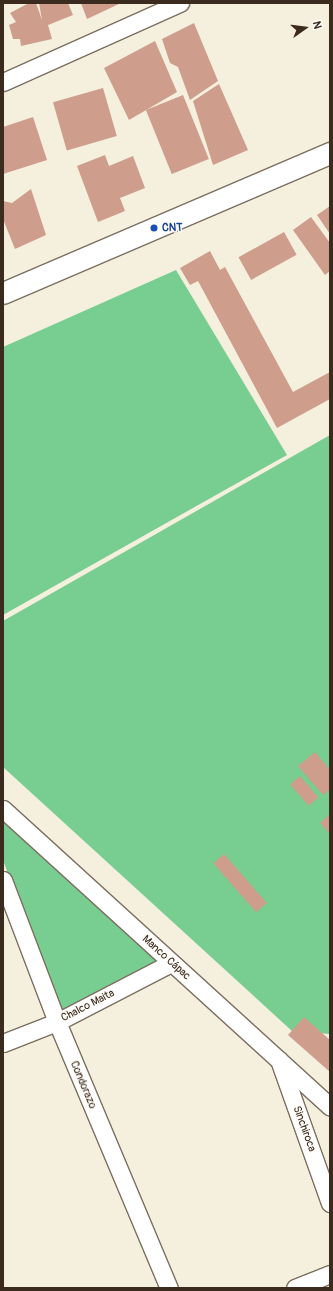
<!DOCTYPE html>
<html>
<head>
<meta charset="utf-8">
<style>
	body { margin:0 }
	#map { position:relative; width:333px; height:1291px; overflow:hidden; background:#f5efdd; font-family:Pangolin,sans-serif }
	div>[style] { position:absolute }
	.green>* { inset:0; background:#78cd90 }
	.building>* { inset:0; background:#ce9d8b; transform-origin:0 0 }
	.roads { filter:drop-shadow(1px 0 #7c6f61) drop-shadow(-1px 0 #7c6f61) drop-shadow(0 1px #7c6f61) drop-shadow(0 -1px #7c6f61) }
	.minor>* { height:17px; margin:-8.5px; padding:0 8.5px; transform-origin:8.5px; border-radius:8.5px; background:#fff }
	.tertiary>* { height:21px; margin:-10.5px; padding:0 10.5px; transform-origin:10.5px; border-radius:10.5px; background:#fff }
	.dots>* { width:11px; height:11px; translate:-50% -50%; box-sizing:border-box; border:2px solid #fdfcf7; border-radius:50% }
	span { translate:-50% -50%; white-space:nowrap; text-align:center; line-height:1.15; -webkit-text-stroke:3px #fdfcf7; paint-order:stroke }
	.transit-label { font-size:11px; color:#164399; font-weight:700 }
	.left { translate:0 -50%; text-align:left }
	.street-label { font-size:11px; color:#3b2a1e }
	.frame { position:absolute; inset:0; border:4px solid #3b2a1e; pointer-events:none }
	.north { position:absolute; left:285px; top:8px; width:40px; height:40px; -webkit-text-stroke:3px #fdfcf7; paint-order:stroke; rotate:76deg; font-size:11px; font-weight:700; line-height:16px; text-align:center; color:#3b2a1e }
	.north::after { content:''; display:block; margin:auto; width:14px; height:18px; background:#3b2a1e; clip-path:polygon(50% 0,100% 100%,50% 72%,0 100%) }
</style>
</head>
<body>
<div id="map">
	<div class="green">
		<div style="clip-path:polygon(176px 270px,287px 455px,3px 615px,3px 347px)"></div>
		<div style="clip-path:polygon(330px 435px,330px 1034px,292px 1031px,3px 767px,3px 621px)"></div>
		<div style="clip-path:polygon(3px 816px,163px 961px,59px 1014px,3px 860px)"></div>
	</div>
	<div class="building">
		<div style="clip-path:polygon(29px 3px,36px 3px,42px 20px,39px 3px,68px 3px,73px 15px,48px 25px,52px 39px,21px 46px,20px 39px,13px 39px,9px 25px,16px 22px,10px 13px)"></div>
		<div style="clip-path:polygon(81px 3px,121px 3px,87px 19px)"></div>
		<div style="clip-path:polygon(194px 23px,218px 81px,190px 100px,178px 67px,170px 63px,162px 39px)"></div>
		<div style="clip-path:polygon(155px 41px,177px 92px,129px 120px,104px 68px)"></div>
		<div style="clip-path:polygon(219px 84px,248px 150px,213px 165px,193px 101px)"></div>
		<div style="left:103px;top:88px;width:50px;height:52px;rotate:74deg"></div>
		<div style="left:183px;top:95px;width:69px;height:40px;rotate:68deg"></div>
		<div style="clip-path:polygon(33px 117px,47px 160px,3px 174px,3px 127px)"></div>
		<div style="clip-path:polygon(105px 155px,109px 166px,133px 156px,145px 188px,120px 198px,125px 211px,98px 222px,77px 166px)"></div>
		<div style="clip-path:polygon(31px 189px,46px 235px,15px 249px,3px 219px,3px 201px,12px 203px)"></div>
		<div style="clip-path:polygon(330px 206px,330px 234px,317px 215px)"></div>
		<div style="clip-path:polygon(311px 217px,330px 243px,330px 271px,325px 275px,293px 230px)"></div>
		<div style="left:284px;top:232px;width:26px;height:52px;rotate:61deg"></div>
		<div style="clip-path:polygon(210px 251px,220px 270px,225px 267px,293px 392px,330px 372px,330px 399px,277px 428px,198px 281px,190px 285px,180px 268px)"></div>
		<div style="clip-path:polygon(315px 752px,330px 770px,330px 789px,323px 795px,298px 766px)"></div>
		<div style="left:300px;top:776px;width:28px;height:13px;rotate:49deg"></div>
		<div style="clip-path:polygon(330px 814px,330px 834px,320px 823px)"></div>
		<div style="left:224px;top:854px;width:65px;height:14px;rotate:49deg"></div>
		<div style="clip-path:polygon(304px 1017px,330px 1040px,330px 1072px,288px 1035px)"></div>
	</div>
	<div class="roads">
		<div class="minor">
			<div style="left:3px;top:82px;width:194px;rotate:-24.1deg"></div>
			<div style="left:3px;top:809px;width:442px;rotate:42.3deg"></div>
			<div style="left:3px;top:880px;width:152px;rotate:69.2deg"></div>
			<div style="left:57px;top:1022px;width:289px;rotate:67.2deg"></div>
			<div style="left:3px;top:1043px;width:58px;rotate:-21.3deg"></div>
			<div style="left:57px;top:1022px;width:128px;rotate:-27.4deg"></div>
			<div style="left:279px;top:1060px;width:152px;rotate:70.4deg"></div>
			<div style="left:295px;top:1288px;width:38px;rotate:-22deg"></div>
		</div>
		<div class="tertiary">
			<div style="left:3px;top:293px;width:356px;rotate:-23.2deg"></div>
		</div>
	</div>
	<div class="dots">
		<div style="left:154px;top:228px;background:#1a4fb4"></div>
	</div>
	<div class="transit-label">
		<span class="left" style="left:162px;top:228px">CNT</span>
	</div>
	<div class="street-label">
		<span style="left:166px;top:958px;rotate:42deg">Manco Cápac</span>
		<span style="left:88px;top:1006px;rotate:-27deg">Chalco Maita</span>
		<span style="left:83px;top:1085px;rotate:67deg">Condorazo</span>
		<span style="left:304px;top:1129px;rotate:70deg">Sinchiroca</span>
	</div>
	<div class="frame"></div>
	<div class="north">N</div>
</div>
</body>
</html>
